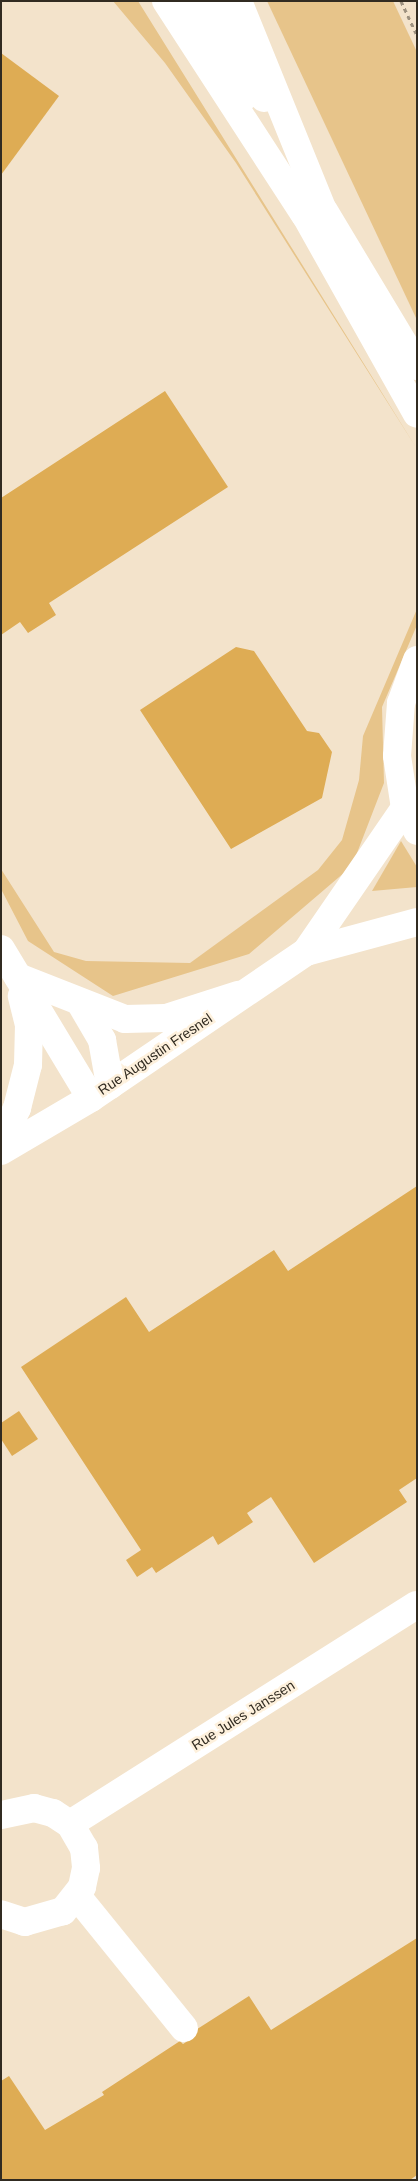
<!DOCTYPE html>
<html>
<head>
<meta charset="utf-8">
<style>
	body { margin:0 }
	#map { position:relative; width:418px; height:2181px; overflow:hidden; background:#f3e3cb; font-family:Arial,sans-serif }
	div>[style] { position:absolute }
	.green>* { inset:0; background:#e7c48a }
	.building>* { inset:0; background:#deac54 }
	.path>* { height:3px; margin-top:-1.5px; transform-origin:0; background:repeating-linear-gradient(90deg,#9d917f 0 4px,transparent 0 8px) }
	.street>* { height:28px; margin:-14px; padding:0 14px; transform-origin:14px; border-radius:14px; background:#fff }
	.secondary>* { height:28px; margin:-14px; padding:0 14px; transform-origin:14px; border-radius:14px; background:#fff }
	.primary>* { height:28px; margin:-14px; padding:0 14px; transform-origin:14px; border-radius:14px; background:#fff }
	.highway>* { height:28px; margin:-14px; padding:0 14px; transform-origin:14px; border-radius:14px; background:#fff }
	span { translate:-50% -50%; white-space:nowrap; text-align:center; line-height:1.15; -webkit-text-stroke:5px #fef1dd; paint-order:stroke }
	.street-label { font-size:14px; color:#312b21 }
	.frame { position:absolute; inset:0; border:2px solid #312b21; pointer-events:none }
</style>
</head>
<body>
<div id="map">
	<div class="green">
		<div style="clip-path:polygon(113px 1px,138px 1px,417px 449px,236px 163px,165px 63px)"></div>
		<div style="clip-path:polygon(267px 1px,393px 1px,417px 52px,417px 320px)"></div>
		<div style="clip-path:polygon(417px 609px,417px 625px,382px 707px,384px 783px,352px 866px,249px 954px,113px 996px,28px 941px,1px 889px,1px 869px,54px 952px,86px 961px,190px 963px,318px 870px,342px 840px,359px 780px,363px 736px)"></div>
		<div style="clip-path:polygon(401px 841px,417px 867px,417px 887px,372px 891px)"></div>
	</div>
	<div class="building">
		<div style="clip-path:polygon(1px 53px,59px 96px,1px 175px)"></div>
		<div style="clip-path:polygon(165px 391px,228px 487px,49px 603px,56px 615px,28px 633px,20px 622px,1px 635px,1px 498px)"></div>
		<div style="clip-path:polygon(236px 647px,254px 651px,307px 731px,319px 733px,332px 752px,322px 798px,231px 849px,140px 710px)"></div>
		<div style="clip-path:polygon(417px 1186px,417px 1478px,399px 1490px,407px 1502px,314px 1563px,271px 1497px,247px 1513px,253px 1522px,218px 1545px,213px 1536px,156px 1573px,152px 1567px,137px 1577px,126px 1560px,141px 1550px,21px 1367px,126px 1297px,149px 1332px,274px 1250px,288px 1271px)"></div>
		<div style="clip-path:polygon(19px 1411px,38px 1439px,12px 1456px,1px 1439px,1px 1423px)"></div>
		<div style="clip-path:polygon(417px 1938px,417px 2175px,410px 2180px,1px 2180px,1px 2081px,9px 2076px,45px 2130px,104px 2095px,102px 2092px,180px 2041px,183px 2044px,194px 2037px,191px 2033px,249px 1996px,271px 2030px)"></div>
	</div>
	<div class="path">
		<div style="left:401px;top:1px;width:38px;rotate:65deg"></div>
	</div>
	<div class="street">
		<div style="left:1px;top:949px;width:174px;rotate:58.9deg"></div>
		<div style="left:18px;top:977px;width:115px;rotate:21.4deg"></div>
		<div style="left:125px;top:1019px;width:41px;rotate:-1.4deg"></div>
		<div style="left:166px;top:1018px;width:76px;rotate:-17.7deg"></div>
		<div style="left:81px;top:1004px;width:42px;rotate:59.7deg"></div>
		<div style="left:102px;top:1040px;width:46px;rotate:79.9deg"></div>
		<div style="left:1px;top:1141px;width:37px;rotate:-64deg"></div>
		<div style="left:17px;top:1108px;width:44px;rotate:-75.7deg"></div>
		<div style="left:28px;top:1065px;width:40px;rotate:-88.6deg"></div>
		<div style="left:29px;top:1025px;width:30px;rotate:-104deg"></div>
		<div style="left:1px;top:1815px;width:34px;rotate:-12deg"></div>
		<div style="left:34px;top:1808px;width:20px;rotate:15deg"></div>
		<div style="left:53px;top:1813px;width:20px;rotate:33deg"></div>
		<div style="left:70px;top:1824px;width:28px;rotate:60deg"></div>
		<div style="left:84px;top:1848px;width:20px;rotate:84deg"></div>
		<div style="left:86px;top:1868px;width:19px;rotate:102deg"></div>
		<div style="left:82px;top:1887px;width:31px;rotate:128deg"></div>
		<div style="left:63px;top:1911px;width:40px;rotate:164deg"></div>
		<div style="left:25px;top:1922px;width:25px;rotate:-162deg"></div>
		<div style="left:70px;top:1824px;width:410px;rotate:-32.3deg"></div>
		<div style="left:77px;top:1896px;width:170px;rotate:51deg"></div>
	</div>
	<div class="secondary">
		<div style="left:306px;top:952px;width:175px;rotate:-55.5deg"></div>
		<div style="left:1px;top:1151px;width:104px;rotate:-30.5deg"></div>
		<div style="left:91px;top:1098px;width:260px;rotate:-34.2deg"></div>
		<div style="left:306px;top:952px;width:115px;rotate:-15.1deg"></div>
	</div>
	<div class="primary">
		<div style="left:189px;top:1px;width:111px;rotate:61.3deg"></div>
		<div style="left:212px;top:1px;width:110px;rotate:61.8deg"></div>
		<div style="left:293px;top:193px;width:253px;rotate:60.7deg"></div>
		<div style="left:324px;top:211px;width:181px;rotate:59deg"></div>
		<div style="left:417px;top:660px;width:46px;rotate:110.4deg"></div>
		<div style="left:401px;top:703px;width:53px;rotate:94.3deg"></div>
		<div style="left:397px;top:756px;width:53px;rotate:81.3deg"></div>
		<div style="left:405px;top:808px;width:26px;rotate:62deg"></div>
	</div>
	<div class="highway">
		<div style="left:166px;top:1px;width:255px;rotate:57deg"></div>
		<div style="left:238px;top:1px;width:226px;rotate:67.9deg"></div>
	</div>
	<div class="street-label">
		<span style="left:155px;top:1054px;rotate:-34deg">Rue Augustin Fresnel</span>
		<span style="left:243px;top:1715px;rotate:-32deg">Rue Jules Janssen</span>
	</div>
	<div class="frame"></div>
</div>
</body>
</html>
